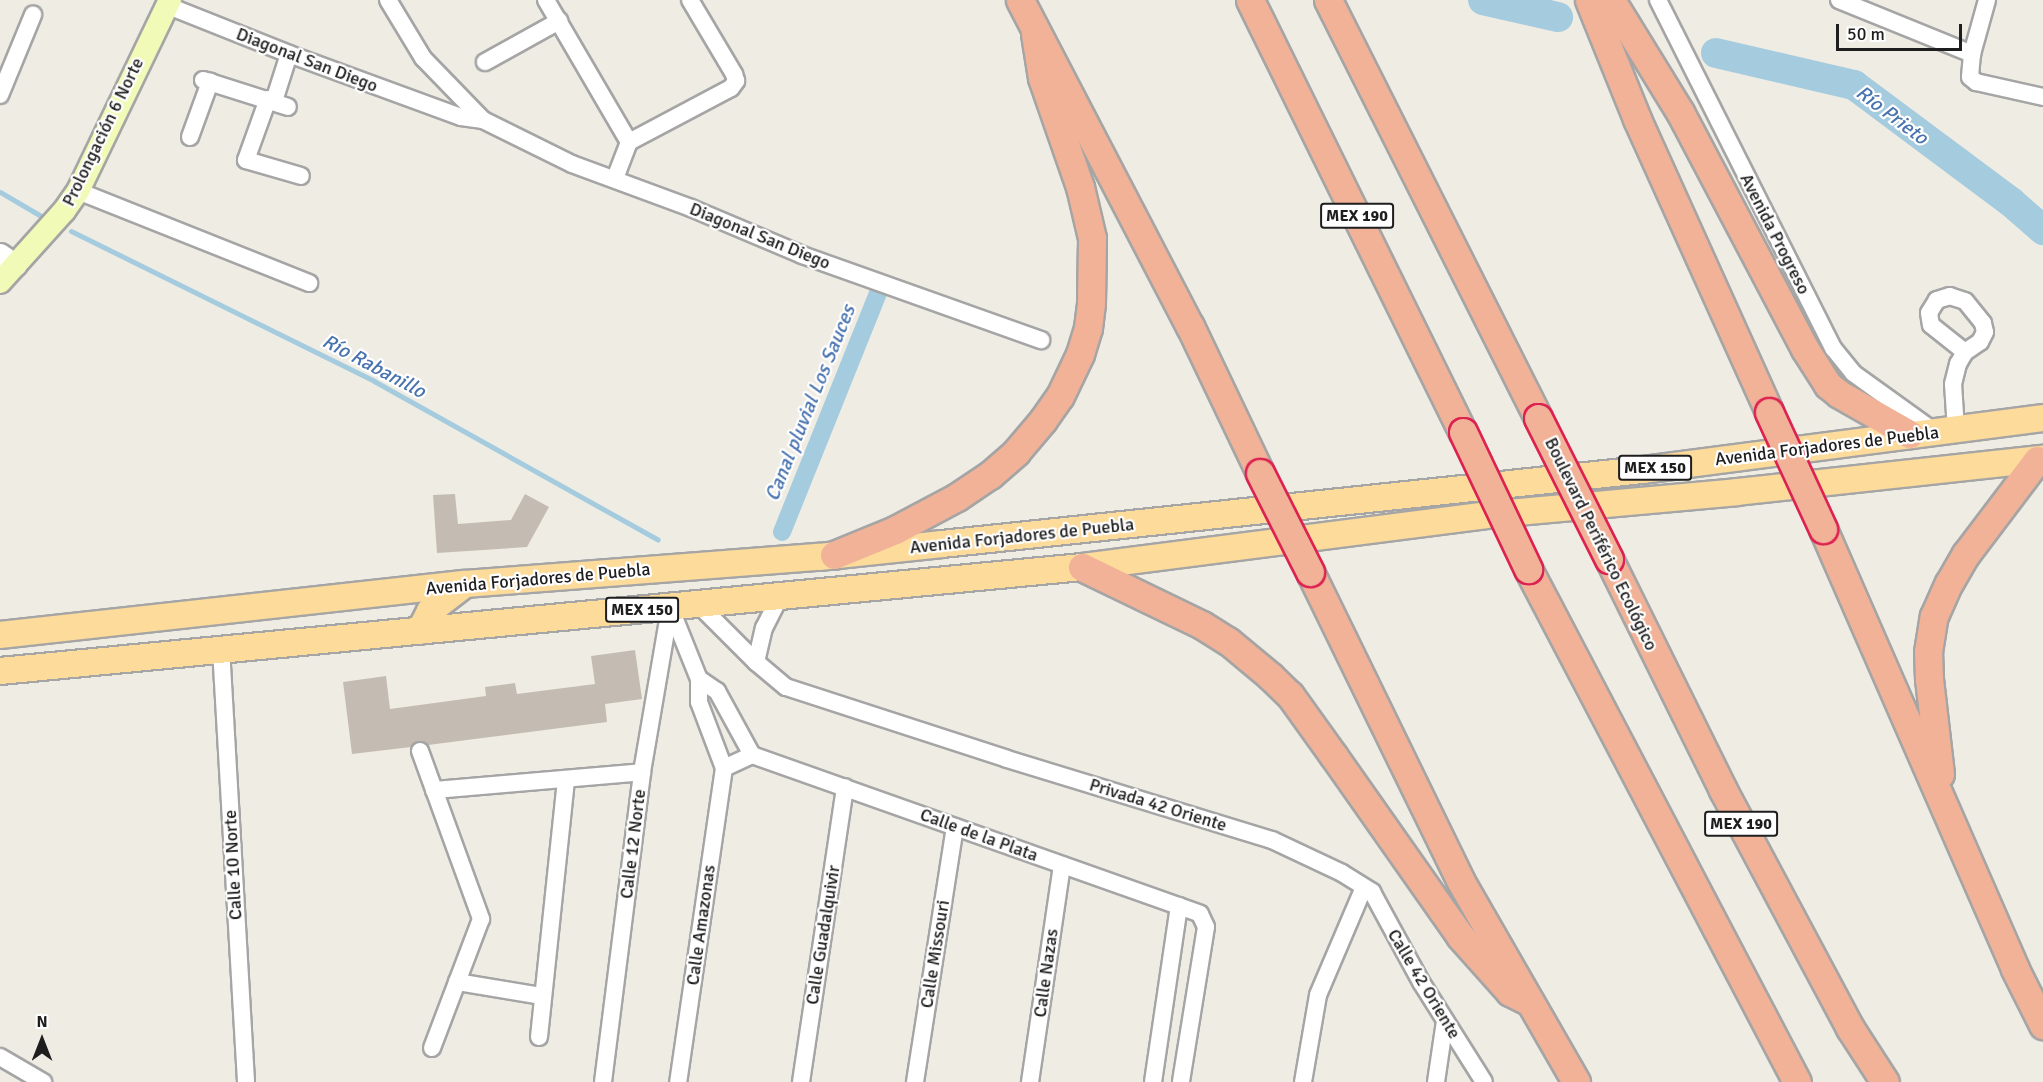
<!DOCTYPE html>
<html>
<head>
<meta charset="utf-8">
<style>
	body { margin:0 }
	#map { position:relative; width:2043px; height:1082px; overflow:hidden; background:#efece4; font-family:Signika,sans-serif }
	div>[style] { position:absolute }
	.stream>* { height:5px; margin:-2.5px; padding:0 2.5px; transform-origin:2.5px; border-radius:2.5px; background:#a4cbde }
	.canal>* { height:18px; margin:-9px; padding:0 9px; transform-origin:9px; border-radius:9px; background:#a4cbde }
	.river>* { height:30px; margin:-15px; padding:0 15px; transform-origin:15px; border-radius:15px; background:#a4cbde }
	.building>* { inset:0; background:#c4bcb3 }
	.roads { filter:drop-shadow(2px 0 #a5a5a5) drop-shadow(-2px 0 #a5a5a5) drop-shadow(0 2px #a5a5a5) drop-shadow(0 -2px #a5a5a5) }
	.minor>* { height:16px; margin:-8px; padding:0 8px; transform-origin:8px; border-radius:8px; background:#fff }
	.tertiary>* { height:21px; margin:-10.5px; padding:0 10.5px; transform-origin:10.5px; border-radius:10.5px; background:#fff }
	.secondary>* { height:22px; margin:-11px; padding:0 11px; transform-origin:11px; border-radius:11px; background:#f1fab7 }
	.primary>* { height:26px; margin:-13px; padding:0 13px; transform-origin:13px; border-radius:13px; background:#fddb9b }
	.trunk>* { height:27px; margin:-13.5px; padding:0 13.5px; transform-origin:13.5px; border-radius:13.5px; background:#f2b297 }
	.bridges { filter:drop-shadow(2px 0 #dc2251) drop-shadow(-2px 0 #dc2251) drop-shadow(0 2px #dc2251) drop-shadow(0 -2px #dc2251) }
	.trunk-bridge>* { height:27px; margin:-13.5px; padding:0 13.5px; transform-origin:13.5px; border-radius:13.5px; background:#f2b297 }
	span { translate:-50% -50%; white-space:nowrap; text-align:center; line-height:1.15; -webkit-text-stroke:4.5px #fff; paint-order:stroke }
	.shield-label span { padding:2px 4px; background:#fff; border:2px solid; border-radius:4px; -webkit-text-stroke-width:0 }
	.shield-label { font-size:16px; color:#1e1e1e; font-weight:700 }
	.street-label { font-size:18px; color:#1e1e1e }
	.water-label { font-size:20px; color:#4973af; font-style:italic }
	.north { position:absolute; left:12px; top:1010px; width:60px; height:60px; -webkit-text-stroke:4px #fff; paint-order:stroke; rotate:0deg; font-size:16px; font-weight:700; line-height:24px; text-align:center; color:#1e1e1e }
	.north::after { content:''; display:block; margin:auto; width:21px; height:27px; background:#1e1e1e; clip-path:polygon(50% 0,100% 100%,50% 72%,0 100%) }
	.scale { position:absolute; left:1836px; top:24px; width:126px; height:27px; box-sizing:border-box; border:3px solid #1e1e1e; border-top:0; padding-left:8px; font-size:18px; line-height:21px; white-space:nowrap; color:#1e1e1e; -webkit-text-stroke:4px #fff; paint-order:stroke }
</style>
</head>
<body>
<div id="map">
	<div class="stream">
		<div style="left:0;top:192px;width:48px;rotate:30.3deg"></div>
		<div style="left:71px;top:231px;width:338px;rotate:26.3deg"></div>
		<div style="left:374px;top:381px;width:325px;rotate:29.2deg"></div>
	</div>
	<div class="canal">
		<div style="left:782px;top:532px;width:260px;rotate:-68.1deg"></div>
	</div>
	<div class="river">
		<div style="left:1483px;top:0;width:77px;rotate:12.8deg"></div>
		<div style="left:1716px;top:53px;width:142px;rotate:13.1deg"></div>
		<div style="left:1854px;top:85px;width:196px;rotate:36.7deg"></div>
		<div style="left:2011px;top:202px;width:43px;rotate:41.2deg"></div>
	</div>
	<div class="building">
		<div style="clip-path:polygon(455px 494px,458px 524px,511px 520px,525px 494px,549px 507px,527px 547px,437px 553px,433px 495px)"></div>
		<div style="clip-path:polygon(635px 650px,642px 699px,605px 704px,607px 722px,428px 745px,417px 741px,411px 747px,352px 754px,343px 682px,386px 676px,390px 709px,486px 696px,485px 687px,515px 683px,517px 694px,595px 684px,591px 656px)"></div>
	</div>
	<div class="roads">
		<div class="minor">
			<div style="left:388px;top:0;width:68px;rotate:58.9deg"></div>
			<div style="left:423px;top:58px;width:86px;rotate:45.9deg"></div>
			<div style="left:546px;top:0;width:164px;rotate:59.7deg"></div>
			<div style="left:629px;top:142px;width:40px;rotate:111deg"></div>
			<div style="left:1658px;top:0;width:390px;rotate:63.3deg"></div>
			<div style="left:1833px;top:348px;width:32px;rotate:51deg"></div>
			<div style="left:1853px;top:373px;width:101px;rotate:35.7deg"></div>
			<div style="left:1839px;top:0;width:144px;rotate:22.1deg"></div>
			<div style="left:1987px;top:0;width:56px;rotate:105.5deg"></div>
			<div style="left:1972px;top:54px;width:23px;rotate:95deg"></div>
			<div style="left:1970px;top:77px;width:8px;rotate:40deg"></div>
			<div style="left:1976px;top:82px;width:69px;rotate:12.6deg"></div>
			<div style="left:166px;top:5px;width:132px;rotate:21.7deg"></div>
			<div style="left:289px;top:54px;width:183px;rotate:20.1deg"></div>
			<div style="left:461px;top:117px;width:22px;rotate:8deg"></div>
			<div style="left:483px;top:120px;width:99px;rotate:26.3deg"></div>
			<div style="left:572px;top:164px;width:127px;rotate:20.3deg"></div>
			<div style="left:691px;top:208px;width:121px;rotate:22.9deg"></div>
			<div style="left:802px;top:255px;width:254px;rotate:19.6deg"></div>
			<div style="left:485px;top:62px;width:85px;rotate:-29deg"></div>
			<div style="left:203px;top:80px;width:89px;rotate:17.6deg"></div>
			<div style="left:0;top:95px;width:87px;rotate:-67.6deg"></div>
			<div style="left:268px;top:99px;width:65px;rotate:109.8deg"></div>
			<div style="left:246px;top:160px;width:57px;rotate:16.2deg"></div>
			<div style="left:274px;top:101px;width:49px;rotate:-72.3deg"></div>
			<div style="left:190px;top:137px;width:59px;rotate:-70deg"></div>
			<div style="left:629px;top:142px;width:115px;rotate:-27.9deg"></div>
			<div style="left:731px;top:88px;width:9px;rotate:-54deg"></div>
			<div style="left:736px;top:81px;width:7px;rotate:-106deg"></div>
			<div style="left:734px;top:74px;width:86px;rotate:-120.7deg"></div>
			<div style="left:78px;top:191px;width:249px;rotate:21.7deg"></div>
			<div style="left:1956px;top:430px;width:46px;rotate:-93.7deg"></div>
			<div style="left:1953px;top:384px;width:21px;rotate:-76deg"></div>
			<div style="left:1958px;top:364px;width:14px;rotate:-60deg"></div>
			<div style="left:1965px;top:352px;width:18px;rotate:-34deg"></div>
			<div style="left:1980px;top:342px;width:11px;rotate:-63deg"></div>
			<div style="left:1985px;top:332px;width:9px;rotate:-103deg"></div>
			<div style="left:1983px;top:323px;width:28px;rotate:-129deg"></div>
			<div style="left:1965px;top:301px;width:16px;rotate:-162deg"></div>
			<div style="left:1950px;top:296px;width:14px;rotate:163deg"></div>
			<div style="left:1937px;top:300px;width:15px;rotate:122deg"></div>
			<div style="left:1929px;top:313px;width:12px;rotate:81deg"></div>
			<div style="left:1931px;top:325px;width:43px;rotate:38.5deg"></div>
			<div style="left:699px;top:605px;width:81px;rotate:45deg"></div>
			<div style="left:756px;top:662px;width:39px;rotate:40deg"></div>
			<div style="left:786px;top:687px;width:232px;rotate:18deg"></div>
			<div style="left:1007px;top:759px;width:277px;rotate:17deg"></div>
			<div style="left:1272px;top:840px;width:77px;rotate:25.2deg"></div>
			<div style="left:1342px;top:873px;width:36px;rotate:32deg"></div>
			<div style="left:1372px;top:892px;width:102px;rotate:61.4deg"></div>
			<div style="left:1421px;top:982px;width:118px;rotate:57.8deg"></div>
			<div style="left:670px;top:607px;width:78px;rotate:68.1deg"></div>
			<div style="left:699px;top:679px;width:23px;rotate:90deg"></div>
			<div style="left:699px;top:702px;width:71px;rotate:69.3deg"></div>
			<div style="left:724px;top:768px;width:317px;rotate:98.3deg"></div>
			<div style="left:221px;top:648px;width:435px;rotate:86.7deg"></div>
			<div style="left:756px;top:662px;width:35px;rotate:-77deg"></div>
			<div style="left:764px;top:628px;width:34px;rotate:-63deg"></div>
			<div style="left:699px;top:679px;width:22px;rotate:34deg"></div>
			<div style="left:717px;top:691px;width:73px;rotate:61.3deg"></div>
			<div style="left:420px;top:751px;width:179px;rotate:70deg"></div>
			<div style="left:481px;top:919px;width:138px;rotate:110.8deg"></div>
			<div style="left:752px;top:755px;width:475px;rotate:19.5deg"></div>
			<div style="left:1200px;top:914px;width:14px;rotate:65deg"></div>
			<div style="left:1206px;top:927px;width:157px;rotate:99.2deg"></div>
			<div style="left:724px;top:768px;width:31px;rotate:-25deg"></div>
			<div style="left:434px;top:790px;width:209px;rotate:-4.9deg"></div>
			<div style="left:457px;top:982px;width:86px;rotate:9.4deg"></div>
			<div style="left:539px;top:1037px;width:259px;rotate:-84deg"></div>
			<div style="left:0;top:1057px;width:50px;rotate:30.2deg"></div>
			<div style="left:603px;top:1082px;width:312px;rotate:-82.8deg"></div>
			<div style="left:642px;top:772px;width:166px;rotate:-80.3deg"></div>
			<div style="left:801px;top:1082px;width:298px;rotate:-81.5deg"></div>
			<div style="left:915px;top:1082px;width:258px;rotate:-81.1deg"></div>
			<div style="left:1030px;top:1082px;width:219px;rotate:-81.6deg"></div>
			<div style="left:1153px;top:1082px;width:178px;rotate:-81.6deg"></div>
			<div style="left:1303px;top:1082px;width:88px;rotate:-80.2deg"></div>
			<div style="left:1318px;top:995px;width:117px;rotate:-66.9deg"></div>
			<div style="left:1436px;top:1082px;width:62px;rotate:-81.6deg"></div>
		</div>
		<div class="tertiary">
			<div style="left:0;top:254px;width:19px;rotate:35deg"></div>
		</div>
		<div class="secondary">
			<div style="left:0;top:282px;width:96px;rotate:-48deg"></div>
			<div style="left:64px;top:211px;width:24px;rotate:-55deg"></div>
			<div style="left:78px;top:191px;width:212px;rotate:-64.3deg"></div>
		</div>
		<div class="primary">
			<div style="left:420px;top:631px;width:22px;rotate:-63deg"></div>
			<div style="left:430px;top:611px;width:44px;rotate:-37.6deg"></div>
			<div style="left:0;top:635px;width:468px;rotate:-6.3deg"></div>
			<div style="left:465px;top:584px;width:355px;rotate:-4.4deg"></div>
			<div style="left:819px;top:557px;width:124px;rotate:-6deg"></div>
			<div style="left:942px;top:544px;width:705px;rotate:-6.03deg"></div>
			<div style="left:1643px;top:470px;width:403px;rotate:-7.4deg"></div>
			<div style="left:0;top:671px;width:1087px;rotate:-5.49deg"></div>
			<div style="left:1082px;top:567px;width:407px;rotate:-7.3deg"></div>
			<div style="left:1486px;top:515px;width:252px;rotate:-5.2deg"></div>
			<div style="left:1737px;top:492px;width:308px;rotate:-6.2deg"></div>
		</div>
		<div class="trunk">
			<div style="left:1020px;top:0;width:368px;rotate:62.5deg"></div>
			<div style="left:1190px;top:326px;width:163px;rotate:64.5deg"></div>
			<div style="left:1250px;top:0;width:482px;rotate:63.8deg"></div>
			<div style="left:1328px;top:0;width:468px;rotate:63.3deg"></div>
			<div style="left:1589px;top:0;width:128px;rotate:68deg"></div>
			<div style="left:1637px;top:119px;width:321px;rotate:65.7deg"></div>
			<div style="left:1611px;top:0;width:132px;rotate:58.4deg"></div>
			<div style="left:1680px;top:112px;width:268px;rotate:62.2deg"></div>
			<div style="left:1805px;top:349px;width:43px;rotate:57.4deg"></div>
			<div style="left:1828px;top:385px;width:14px;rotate:39deg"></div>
			<div style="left:1839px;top:394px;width:81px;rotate:29.7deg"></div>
			<div style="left:1823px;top:529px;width:480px;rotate:66.4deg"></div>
			<div style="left:2015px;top:969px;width:63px;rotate:63.4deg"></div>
			<div style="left:834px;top:555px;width:66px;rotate:-22.3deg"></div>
			<div style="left:895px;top:530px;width:70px;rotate:-28deg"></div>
			<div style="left:957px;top:497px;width:40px;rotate:-34deg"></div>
			<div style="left:990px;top:475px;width:35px;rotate:-41deg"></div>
			<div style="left:1016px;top:452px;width:42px;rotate:-49.8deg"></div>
			<div style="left:1043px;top:420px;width:29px;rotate:-55deg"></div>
			<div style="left:1060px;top:396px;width:47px;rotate:-64.5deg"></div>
			<div style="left:1080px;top:354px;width:27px;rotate:-73deg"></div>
			<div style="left:1088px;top:328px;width:25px;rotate:-83deg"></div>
			<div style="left:1091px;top:303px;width:65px;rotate:-89.1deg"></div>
			<div style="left:1092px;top:238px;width:52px;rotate:-103.2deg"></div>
			<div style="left:1080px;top:187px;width:115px;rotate:-109.2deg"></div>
			<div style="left:1042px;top:78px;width:45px;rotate:-99deg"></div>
			<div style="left:1609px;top:559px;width:258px;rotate:63.7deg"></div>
			<div style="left:1723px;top:790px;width:270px;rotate:61.9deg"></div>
			<div style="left:1850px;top:1028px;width:64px;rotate:57.1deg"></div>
			<div style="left:1082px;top:567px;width:133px;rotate:25.8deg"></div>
			<div style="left:1202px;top:625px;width:31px;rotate:32deg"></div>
			<div style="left:1228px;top:641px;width:55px;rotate:39.8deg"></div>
			<div style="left:1270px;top:676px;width:28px;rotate:44deg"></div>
			<div style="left:1290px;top:695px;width:74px;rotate:54.4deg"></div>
			<div style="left:1333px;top:755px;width:221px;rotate:54.9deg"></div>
			<div style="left:1460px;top:936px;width:75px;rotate:48.2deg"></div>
			<div style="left:1510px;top:992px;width:20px;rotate:27deg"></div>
			<div style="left:1528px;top:569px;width:579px;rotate:62.33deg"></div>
			<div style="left:1310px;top:572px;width:343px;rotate:64deg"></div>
			<div style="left:1460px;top:880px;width:233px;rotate:60.1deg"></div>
			<div style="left:1940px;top:774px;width:96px;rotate:-96.6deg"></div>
			<div style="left:1929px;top:679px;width:27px;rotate:-92deg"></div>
			<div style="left:1928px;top:652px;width:36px;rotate:-81deg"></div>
			<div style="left:1934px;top:616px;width:36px;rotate:-66deg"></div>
			<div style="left:1949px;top:583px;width:34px;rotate:-60deg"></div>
			<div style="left:1966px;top:554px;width:118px;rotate:-52.9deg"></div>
		</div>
	</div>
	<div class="bridges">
		<div class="trunk-bridge">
			<div style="left:1769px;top:412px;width:129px;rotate:65.2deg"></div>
			<div style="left:1538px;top:418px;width:158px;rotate:63.3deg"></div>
			<div style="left:1463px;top:432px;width:152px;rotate:64.6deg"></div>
			<div style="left:1260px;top:473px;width:111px;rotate:63.2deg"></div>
		</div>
	</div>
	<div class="shield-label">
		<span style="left:1357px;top:216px">MEX 190</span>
		<span style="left:1655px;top:468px">MEX 150</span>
		<span style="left:642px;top:610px">MEX 150</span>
		<span style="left:1741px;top:824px">MEX 190</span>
	</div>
	<div class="street-label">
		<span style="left:307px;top:60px;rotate:21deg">Diagonal San Diego</span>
		<span style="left:103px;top:132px;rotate:-64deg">Prolongación 6 Norte</span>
		<span style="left:1775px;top:234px;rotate:63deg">Avenida Progreso</span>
		<span style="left:760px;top:236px;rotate:22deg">Diagonal San Diego</span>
		<span style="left:1827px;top:446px;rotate:-7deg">Avenida Forjadores de Puebla</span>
		<span style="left:1022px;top:536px;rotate:-6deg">Avenida Forjadores de Puebla</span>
		<span style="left:1601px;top:544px;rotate:64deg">Boulevard Periférico Ecológico</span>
		<span style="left:538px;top:579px;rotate:-5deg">Avenida Forjadores de Puebla</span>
		<span style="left:1158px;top:805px;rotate:17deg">Privada 42 Oriente</span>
		<span style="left:979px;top:835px;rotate:20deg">Calle de la Plata</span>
		<span style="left:633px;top:844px;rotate:-83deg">Calle 12 Norte</span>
		<span style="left:233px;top:865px;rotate:-93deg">Calle 10 Norte</span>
		<span style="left:701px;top:925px;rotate:-82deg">Calle Amazonas</span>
		<span style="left:823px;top:935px;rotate:-81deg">Calle Guadalquivir</span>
		<span style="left:935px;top:954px;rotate:-81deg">Calle Missouri</span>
		<span style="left:1046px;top:973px;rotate:-82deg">Calle Nazas</span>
		<span style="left:1424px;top:984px;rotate:59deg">Calle 42 Oriente</span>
	</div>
	<div class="water-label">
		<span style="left:1892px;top:115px;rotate:37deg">Río Prieto</span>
		<span style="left:374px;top:366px;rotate:28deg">Río Rabanillo</span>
		<span style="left:810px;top:403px;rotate:-68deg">Canal pluvial Los Sauces</span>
	</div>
	<div class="north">N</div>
	<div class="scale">50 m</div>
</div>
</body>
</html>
